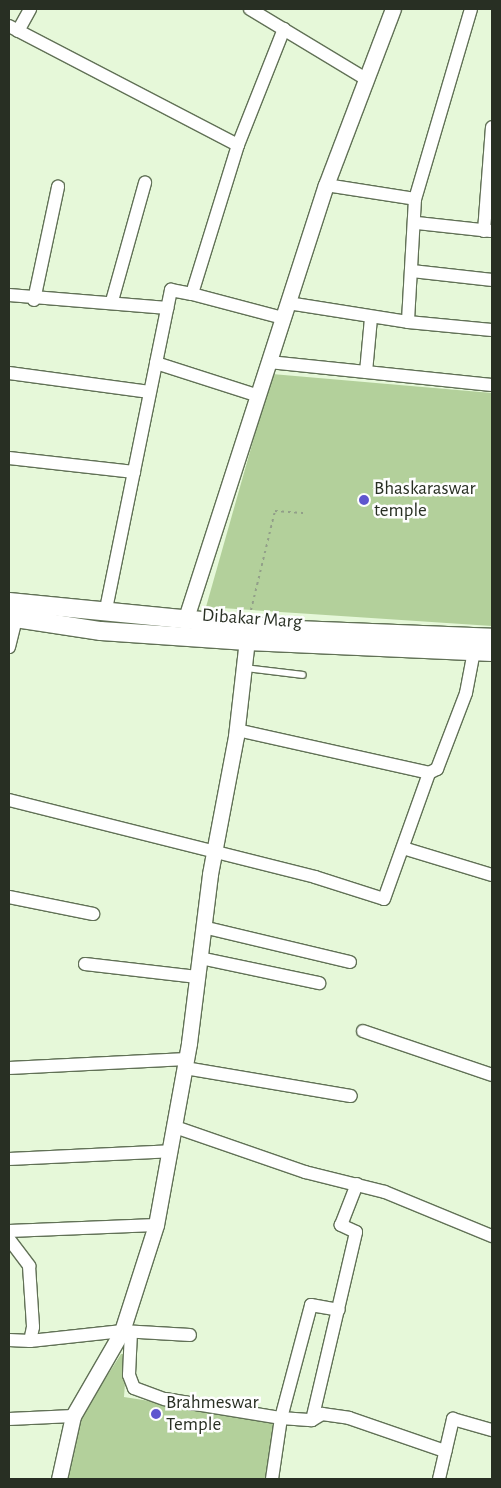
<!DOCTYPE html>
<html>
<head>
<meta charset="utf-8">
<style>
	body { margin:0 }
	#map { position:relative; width:501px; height:1488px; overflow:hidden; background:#e6f8d9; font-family:"Alegreya Sans",sans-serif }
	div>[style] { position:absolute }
	.green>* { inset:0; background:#b3d09b }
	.path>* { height:2px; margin-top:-1px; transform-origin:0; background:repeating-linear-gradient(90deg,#929f89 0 2.5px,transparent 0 6.5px) }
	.roads { filter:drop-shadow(1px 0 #617156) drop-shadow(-1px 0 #617156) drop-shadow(0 1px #617156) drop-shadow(0 -1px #617156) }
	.service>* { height:6px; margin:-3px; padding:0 3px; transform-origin:3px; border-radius:3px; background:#fff }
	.minor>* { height:12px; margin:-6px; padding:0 6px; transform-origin:6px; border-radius:6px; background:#fff }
	.tertiary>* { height:15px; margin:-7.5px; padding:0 7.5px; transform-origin:7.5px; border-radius:7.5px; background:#fff }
	.secondary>* { height:18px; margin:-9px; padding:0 9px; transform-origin:9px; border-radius:9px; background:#fff }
	.dots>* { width:14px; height:14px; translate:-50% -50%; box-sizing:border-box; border:2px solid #fefefe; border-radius:50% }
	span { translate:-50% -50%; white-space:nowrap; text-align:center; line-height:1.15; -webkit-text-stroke:5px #fefefe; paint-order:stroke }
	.poi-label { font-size:19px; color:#282f23 }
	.left { translate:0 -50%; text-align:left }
	.street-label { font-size:19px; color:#282f23 }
	.frame { position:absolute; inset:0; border:10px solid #282f23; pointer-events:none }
</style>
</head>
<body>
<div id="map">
	<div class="green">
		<div style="clip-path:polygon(272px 374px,492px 393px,492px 626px,206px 607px)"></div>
		<div style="clip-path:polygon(121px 1354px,127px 1354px,124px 1397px,276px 1421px,268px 1479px,66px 1479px,79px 1420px)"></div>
	</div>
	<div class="path">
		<div style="left:251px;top:610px;width:102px;rotate:-76.4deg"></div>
		<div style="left:275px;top:511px;width:31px;rotate:4deg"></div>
	</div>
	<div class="roads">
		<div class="service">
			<div style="left:245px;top:668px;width:58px;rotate:6.9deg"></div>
		</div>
		<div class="minor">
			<div style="left:250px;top:9px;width:135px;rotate:31.1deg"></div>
			<div style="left:471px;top:9px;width:198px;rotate:106.4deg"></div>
			<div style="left:415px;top:199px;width:123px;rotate:93.3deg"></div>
			<div style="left:408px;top:322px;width:84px;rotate:5.4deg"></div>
			<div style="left:9px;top:26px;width:258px;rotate:27.5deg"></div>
			<div style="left:238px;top:145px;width:156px;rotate:107.2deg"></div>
			<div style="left:192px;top:294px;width:94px;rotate:14.8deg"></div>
			<div style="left:18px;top:31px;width:25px;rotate:-61deg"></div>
			<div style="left:238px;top:145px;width:125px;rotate:-68.4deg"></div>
			<div style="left:326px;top:185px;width:90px;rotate:8.9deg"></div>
			<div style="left:417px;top:223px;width:74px;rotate:6.2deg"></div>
			<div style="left:484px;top:231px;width:104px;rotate:-85.6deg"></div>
			<div style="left:412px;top:271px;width:81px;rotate:6.4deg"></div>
			<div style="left:9px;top:295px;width:159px;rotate:4.7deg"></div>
			<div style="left:34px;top:300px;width:116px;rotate:-78deg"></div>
			<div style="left:112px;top:301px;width:123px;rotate:-74.4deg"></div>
			<div style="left:288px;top:303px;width:121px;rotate:9deg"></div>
			<div style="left:269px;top:362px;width:224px;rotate:5.9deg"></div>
			<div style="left:156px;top:363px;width:75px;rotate:-78.4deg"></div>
			<div style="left:171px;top:290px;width:21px;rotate:11deg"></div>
			<div style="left:366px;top:372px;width:54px;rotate:-84.7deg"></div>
			<div style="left:9px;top:373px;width:142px;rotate:7.7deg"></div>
			<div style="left:9px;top:458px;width:126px;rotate:6.4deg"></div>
			<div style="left:105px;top:614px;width:256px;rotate:-78.5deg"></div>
			<div style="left:156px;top:363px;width:108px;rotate:17.8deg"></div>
			<div style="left:9px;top:647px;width:30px;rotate:-76deg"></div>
			<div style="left:237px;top:730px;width:197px;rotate:12.6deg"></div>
			<div style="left:429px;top:773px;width:9px;rotate:-27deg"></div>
			<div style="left:437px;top:769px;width:81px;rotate:-69.1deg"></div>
			<div style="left:466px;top:693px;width:43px;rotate:-79.2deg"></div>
			<div style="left:9px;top:800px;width:316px;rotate:14.1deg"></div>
			<div style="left:315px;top:877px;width:72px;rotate:17.7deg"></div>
			<div style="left:384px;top:899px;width:134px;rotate:-70.3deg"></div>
			<div style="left:403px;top:848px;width:93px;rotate:16.9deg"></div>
			<div style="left:9px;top:897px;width:86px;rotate:11.4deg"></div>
			<div style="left:203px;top:927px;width:151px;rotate:13.4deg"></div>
			<div style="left:200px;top:958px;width:122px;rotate:11.9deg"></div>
			<div style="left:85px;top:964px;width:113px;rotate:6.6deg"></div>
			<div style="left:363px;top:1031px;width:136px;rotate:18.8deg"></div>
			<div style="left:9px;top:1068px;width:178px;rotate:-2.9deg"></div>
			<div style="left:185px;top:1068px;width:168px;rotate:9.6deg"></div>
			<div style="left:175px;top:1127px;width:138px;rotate:19.1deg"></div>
			<div style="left:305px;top:1172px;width:82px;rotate:14deg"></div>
			<div style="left:385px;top:1192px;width:116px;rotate:22.4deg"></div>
			<div style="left:9px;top:1159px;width:161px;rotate:-2.8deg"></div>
			<div style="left:9px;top:1231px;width:147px;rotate:-2.3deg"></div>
			<div style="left:9px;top:1239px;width:34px;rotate:53deg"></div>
			<div style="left:29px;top:1266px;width:61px;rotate:86.2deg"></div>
			<div style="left:33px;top:1327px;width:14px;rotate:102deg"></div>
			<div style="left:30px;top:1341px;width:93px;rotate:-6.2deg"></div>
			<div style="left:122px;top:1331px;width:68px;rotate:3.4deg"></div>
			<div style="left:131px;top:1332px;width:43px;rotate:92.7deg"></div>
			<div style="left:129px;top:1375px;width:14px;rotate:69deg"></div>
			<div style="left:134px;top:1388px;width:33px;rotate:20deg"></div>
			<div style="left:165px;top:1399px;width:118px;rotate:9.3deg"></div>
			<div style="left:281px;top:1418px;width:117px;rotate:-75.1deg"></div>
			<div style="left:311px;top:1305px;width:28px;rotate:10deg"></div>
			<div style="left:9px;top:1340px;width:21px;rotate:3deg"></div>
			<div style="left:9px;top:1419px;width:64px;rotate:-2.7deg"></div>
			<div style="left:312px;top:1420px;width:193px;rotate:-76.8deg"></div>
			<div style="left:356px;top:1232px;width:17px;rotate:-155deg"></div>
			<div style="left:341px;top:1225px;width:44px;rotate:-68.7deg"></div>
			<div style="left:272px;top:1479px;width:62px;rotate:-81.6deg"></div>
			<div style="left:281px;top:1418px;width:31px;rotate:4deg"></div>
			<div style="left:312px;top:1420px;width:12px;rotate:-31deg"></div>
			<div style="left:322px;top:1414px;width:27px;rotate:8deg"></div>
			<div style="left:349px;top:1418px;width:102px;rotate:19deg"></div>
			<div style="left:439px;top:1479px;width:62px;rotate:-76.9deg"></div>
			<div style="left:453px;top:1419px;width:41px;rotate:15.8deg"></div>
		</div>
		<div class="tertiary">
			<div style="left:185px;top:621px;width:458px;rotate:-72.1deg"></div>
			<div style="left:326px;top:185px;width:188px;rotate:-69.2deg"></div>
			<div style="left:59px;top:1479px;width:65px;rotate:-77.5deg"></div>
			<div style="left:73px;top:1416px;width:98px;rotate:-60deg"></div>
			<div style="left:122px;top:1331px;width:111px;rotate:-72.2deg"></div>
			<div style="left:156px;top:1225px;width:185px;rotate:-79.7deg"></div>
			<div style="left:189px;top:1043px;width:170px;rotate:-82.9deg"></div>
			<div style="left:210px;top:874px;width:140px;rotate:-79.3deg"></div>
			<div style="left:236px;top:736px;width:106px;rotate:-83.5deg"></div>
		</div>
		<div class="secondary">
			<div style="left:9px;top:602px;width:288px;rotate:5.6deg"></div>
			<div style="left:296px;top:630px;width:196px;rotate:2.3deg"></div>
			<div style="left:9px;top:617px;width:93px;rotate:8.7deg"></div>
			<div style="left:101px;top:631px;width:146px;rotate:3.9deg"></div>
			<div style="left:247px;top:641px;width:245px;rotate:2.6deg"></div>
		</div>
	</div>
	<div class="dots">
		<div style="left:364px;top:500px;background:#5f56cf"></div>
		<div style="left:156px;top:1414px;background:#5f56cf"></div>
	</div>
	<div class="poi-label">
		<span class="left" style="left:374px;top:500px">Bhaskaraswar<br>temple</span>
		<span class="left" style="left:166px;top:1414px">Brahmeswar<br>Temple</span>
	</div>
	<div class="street-label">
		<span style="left:252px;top:619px;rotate:4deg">Dibakar Marg</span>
	</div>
	<div class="frame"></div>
</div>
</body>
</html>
